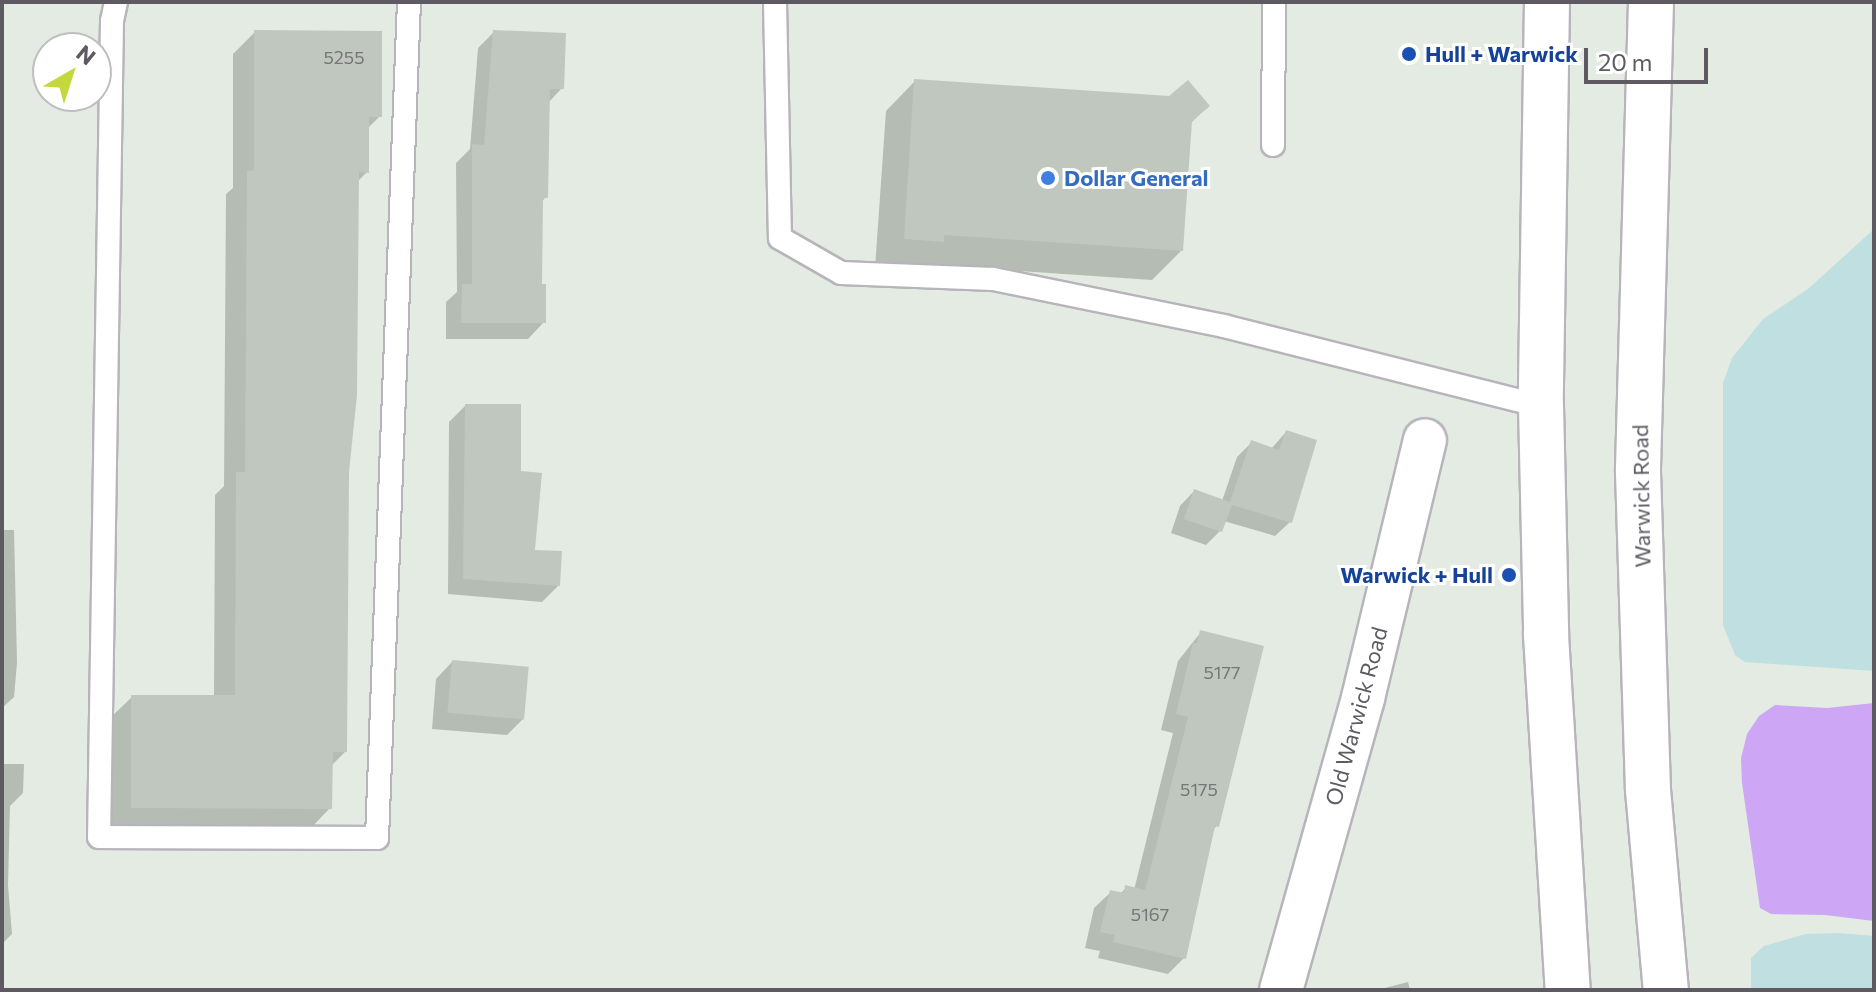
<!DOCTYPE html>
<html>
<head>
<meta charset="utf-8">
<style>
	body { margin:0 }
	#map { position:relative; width:1876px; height:992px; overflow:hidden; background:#e3ebe2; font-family:Commissioner,sans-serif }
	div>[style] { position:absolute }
	.green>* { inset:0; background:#c0dfe1 }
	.water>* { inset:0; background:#cda7f6 }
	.shadow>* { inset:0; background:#0003 }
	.building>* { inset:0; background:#c0c7be; transform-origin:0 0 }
	.roads { filter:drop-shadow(2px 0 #b8b4bb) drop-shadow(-2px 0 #b8b4bb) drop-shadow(0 2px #b8b4bb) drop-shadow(0 -2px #b8b4bb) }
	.service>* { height:22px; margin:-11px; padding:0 11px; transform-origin:11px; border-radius:11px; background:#fff }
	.minor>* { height:42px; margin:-21px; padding:0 21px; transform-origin:21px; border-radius:21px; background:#fff }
	.secondary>* { height:44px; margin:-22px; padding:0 22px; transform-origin:22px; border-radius:22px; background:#fff }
	.dots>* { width:22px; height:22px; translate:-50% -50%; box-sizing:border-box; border:4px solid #fff; border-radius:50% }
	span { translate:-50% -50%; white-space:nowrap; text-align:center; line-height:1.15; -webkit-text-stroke:6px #fff; paint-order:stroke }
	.number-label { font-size:18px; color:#767578 }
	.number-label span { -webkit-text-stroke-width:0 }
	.transit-label { font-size:22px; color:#164399; font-weight:700 }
	.left { translate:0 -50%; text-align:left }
	.right { translate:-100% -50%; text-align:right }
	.shop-label { font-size:22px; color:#366cbe; font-weight:700 }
	.street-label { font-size:22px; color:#5e5a61 }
	.frame { position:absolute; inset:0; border:4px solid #5e5a61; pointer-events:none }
	.north { position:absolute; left:32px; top:32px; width:80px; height:80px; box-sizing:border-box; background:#fff; border:2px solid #bfbdc0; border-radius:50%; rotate:39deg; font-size:22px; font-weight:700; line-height:32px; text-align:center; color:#5e5a61 }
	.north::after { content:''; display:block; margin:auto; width:28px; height:36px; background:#c4d73c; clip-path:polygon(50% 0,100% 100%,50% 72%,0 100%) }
	.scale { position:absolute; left:1584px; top:48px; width:124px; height:36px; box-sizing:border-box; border:4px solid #5e5a61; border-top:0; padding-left:10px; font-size:24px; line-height:28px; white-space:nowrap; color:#5e5a61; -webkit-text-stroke:6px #fff; paint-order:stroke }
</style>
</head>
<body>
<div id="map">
	<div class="green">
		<div style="clip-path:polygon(1874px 229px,1874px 671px,1745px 662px,1735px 655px,1723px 625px,1723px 383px,1732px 358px,1763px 319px,1808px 289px)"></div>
		<div style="clip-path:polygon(1838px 933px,1874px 936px,1874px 990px,1751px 990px,1751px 958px,1764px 946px,1806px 934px)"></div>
	</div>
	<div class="water">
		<div style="clip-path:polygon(1874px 703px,1874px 921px,1825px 915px,1771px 914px,1760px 908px,1742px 783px,1741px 758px,1747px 734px,1759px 716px,1775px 705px,1827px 708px)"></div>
	</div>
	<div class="shadow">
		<div style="clip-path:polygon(255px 32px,380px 116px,367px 129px,367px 172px,357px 182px,347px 472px,345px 752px,331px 766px,330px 808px,309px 830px,110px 829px,110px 718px,132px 697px,214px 697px,215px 495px,224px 486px,226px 194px,233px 188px,233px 54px)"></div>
		<div style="clip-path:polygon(494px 32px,562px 88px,548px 103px,546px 197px,541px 202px,540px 286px,544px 322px,528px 339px,446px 339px,446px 302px,457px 292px,456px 163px,470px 149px,478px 48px)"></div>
		<div style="clip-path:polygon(915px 81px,1208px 106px,1190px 124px,1181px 251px,1152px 280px,919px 264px,912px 271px,875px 268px,886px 111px)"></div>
		<div style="clip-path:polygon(465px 406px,533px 551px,558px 586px,542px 602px,448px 594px,449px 422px)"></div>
		<div style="clip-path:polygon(1286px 432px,1290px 522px,1275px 536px,1224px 521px,1220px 531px,1206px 545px,1171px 533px,1180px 506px,1194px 491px,1222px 501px,1237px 457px,1251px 443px,1271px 449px)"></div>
		<div style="clip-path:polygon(2px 530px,14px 530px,17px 663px,14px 697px,2px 708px)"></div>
		<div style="clip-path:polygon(1201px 632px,1217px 826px,1212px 830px,1184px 958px,1168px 974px,1098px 958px,1100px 951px,1085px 948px,1094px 908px,1111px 892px,1120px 894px,1126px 888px,1134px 890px,1173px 733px,1161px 730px,1178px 661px)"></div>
		<div style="clip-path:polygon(452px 662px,523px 719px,507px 735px,432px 729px,436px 679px)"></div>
		<div style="clip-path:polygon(2px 764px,24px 764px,23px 793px,10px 806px,8px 885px,12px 934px,2px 944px)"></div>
		<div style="clip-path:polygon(1408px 982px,1410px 990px,1377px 990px)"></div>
	</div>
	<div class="building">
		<div style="clip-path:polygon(254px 30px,382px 31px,382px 117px,369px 117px,369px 173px,359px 172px,357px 395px,349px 472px,347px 752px,333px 752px,332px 809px,131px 808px,131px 695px,235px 695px,236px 472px,245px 472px,247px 171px,254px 170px)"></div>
		<div style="clip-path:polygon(493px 30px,566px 33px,564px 89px,550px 89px,548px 198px,543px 198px,542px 284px,546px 284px,546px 323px,461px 323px,462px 284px,472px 284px,472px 144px,484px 145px)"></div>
		<div style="clip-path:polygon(914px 79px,1169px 96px,1188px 80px,1210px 106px,1192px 121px,1183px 251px,944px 235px,944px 242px,904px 239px)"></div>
		<div style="clip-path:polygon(465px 404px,521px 404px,521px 471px,542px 473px,535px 550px,562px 551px,560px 586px,463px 579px)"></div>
		<div style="clip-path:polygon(1286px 430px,1317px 440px,1292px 523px,1232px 505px,1222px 532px,1184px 519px,1194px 489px,1230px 502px,1251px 440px,1279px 450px)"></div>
		<div style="clip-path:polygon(1200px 630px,1264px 646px,1219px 827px,1215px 826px,1186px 959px,1113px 942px,1115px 935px,1100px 932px,1110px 890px,1124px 893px,1125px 885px,1145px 890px,1188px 717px,1176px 714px,1193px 643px,1197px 643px)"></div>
		<div style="left:452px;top:660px;width:77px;height:53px;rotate:5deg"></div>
	</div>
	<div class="roads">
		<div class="service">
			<div style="left:116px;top:2px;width:19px;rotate:102deg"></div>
			<div style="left:112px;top:21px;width:816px;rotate:90.91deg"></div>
			<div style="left:99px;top:837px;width:278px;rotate:0.2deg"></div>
			<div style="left:377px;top:838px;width:837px;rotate:-87.81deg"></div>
			<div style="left:775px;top:2px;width:236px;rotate:88.8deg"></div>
			<div style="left:780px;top:238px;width:70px;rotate:29.8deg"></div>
			<div style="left:841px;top:273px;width:152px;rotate:2.3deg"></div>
			<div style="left:993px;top:279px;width:236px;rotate:11.5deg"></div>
			<div style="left:1224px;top:326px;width:327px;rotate:14.2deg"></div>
			<div style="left:1273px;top:145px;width:143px;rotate:-89.6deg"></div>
		</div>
		<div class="minor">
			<div style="left:1281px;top:990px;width:303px;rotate:-74.3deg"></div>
			<div style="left:1363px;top:698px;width:265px;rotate:-76.5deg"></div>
		</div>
		<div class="secondary">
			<div style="left:1547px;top:2px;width:404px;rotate:90.9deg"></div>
			<div style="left:1541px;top:406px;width:229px;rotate:88.7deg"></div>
			<div style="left:1546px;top:635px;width:356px;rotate:86.5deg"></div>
			<div style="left:1651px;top:2px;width:470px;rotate:91.6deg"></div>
			<div style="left:1638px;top:472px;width:318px;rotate:88.2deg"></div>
			<div style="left:1648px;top:790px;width:201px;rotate:84.9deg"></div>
		</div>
	</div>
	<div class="dots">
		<div style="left:1409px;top:54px;background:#1a4fb4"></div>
		<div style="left:1048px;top:178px;background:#3f7fe0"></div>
		<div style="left:1509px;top:575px;background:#1a4fb4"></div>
	</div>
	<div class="number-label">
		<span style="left:344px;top:57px">5255</span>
		<span style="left:1222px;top:672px">5177</span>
		<span style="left:1199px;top:789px">5175</span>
		<span style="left:1150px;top:914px">5167</span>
	</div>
	<div class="transit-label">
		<span class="left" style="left:1425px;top:54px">Hull + Warwick</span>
		<span class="right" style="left:1493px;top:575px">Warwick + Hull</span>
	</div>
	<div class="shop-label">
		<span class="left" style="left:1064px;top:178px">Dollar General</span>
	</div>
	<div class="street-label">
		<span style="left:1641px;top:496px;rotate:-91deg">Warwick Road</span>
		<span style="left:1356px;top:716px;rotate:-75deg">Old Warwick Road</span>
	</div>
	<div class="frame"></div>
	<div class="north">N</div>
	<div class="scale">20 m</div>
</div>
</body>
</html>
